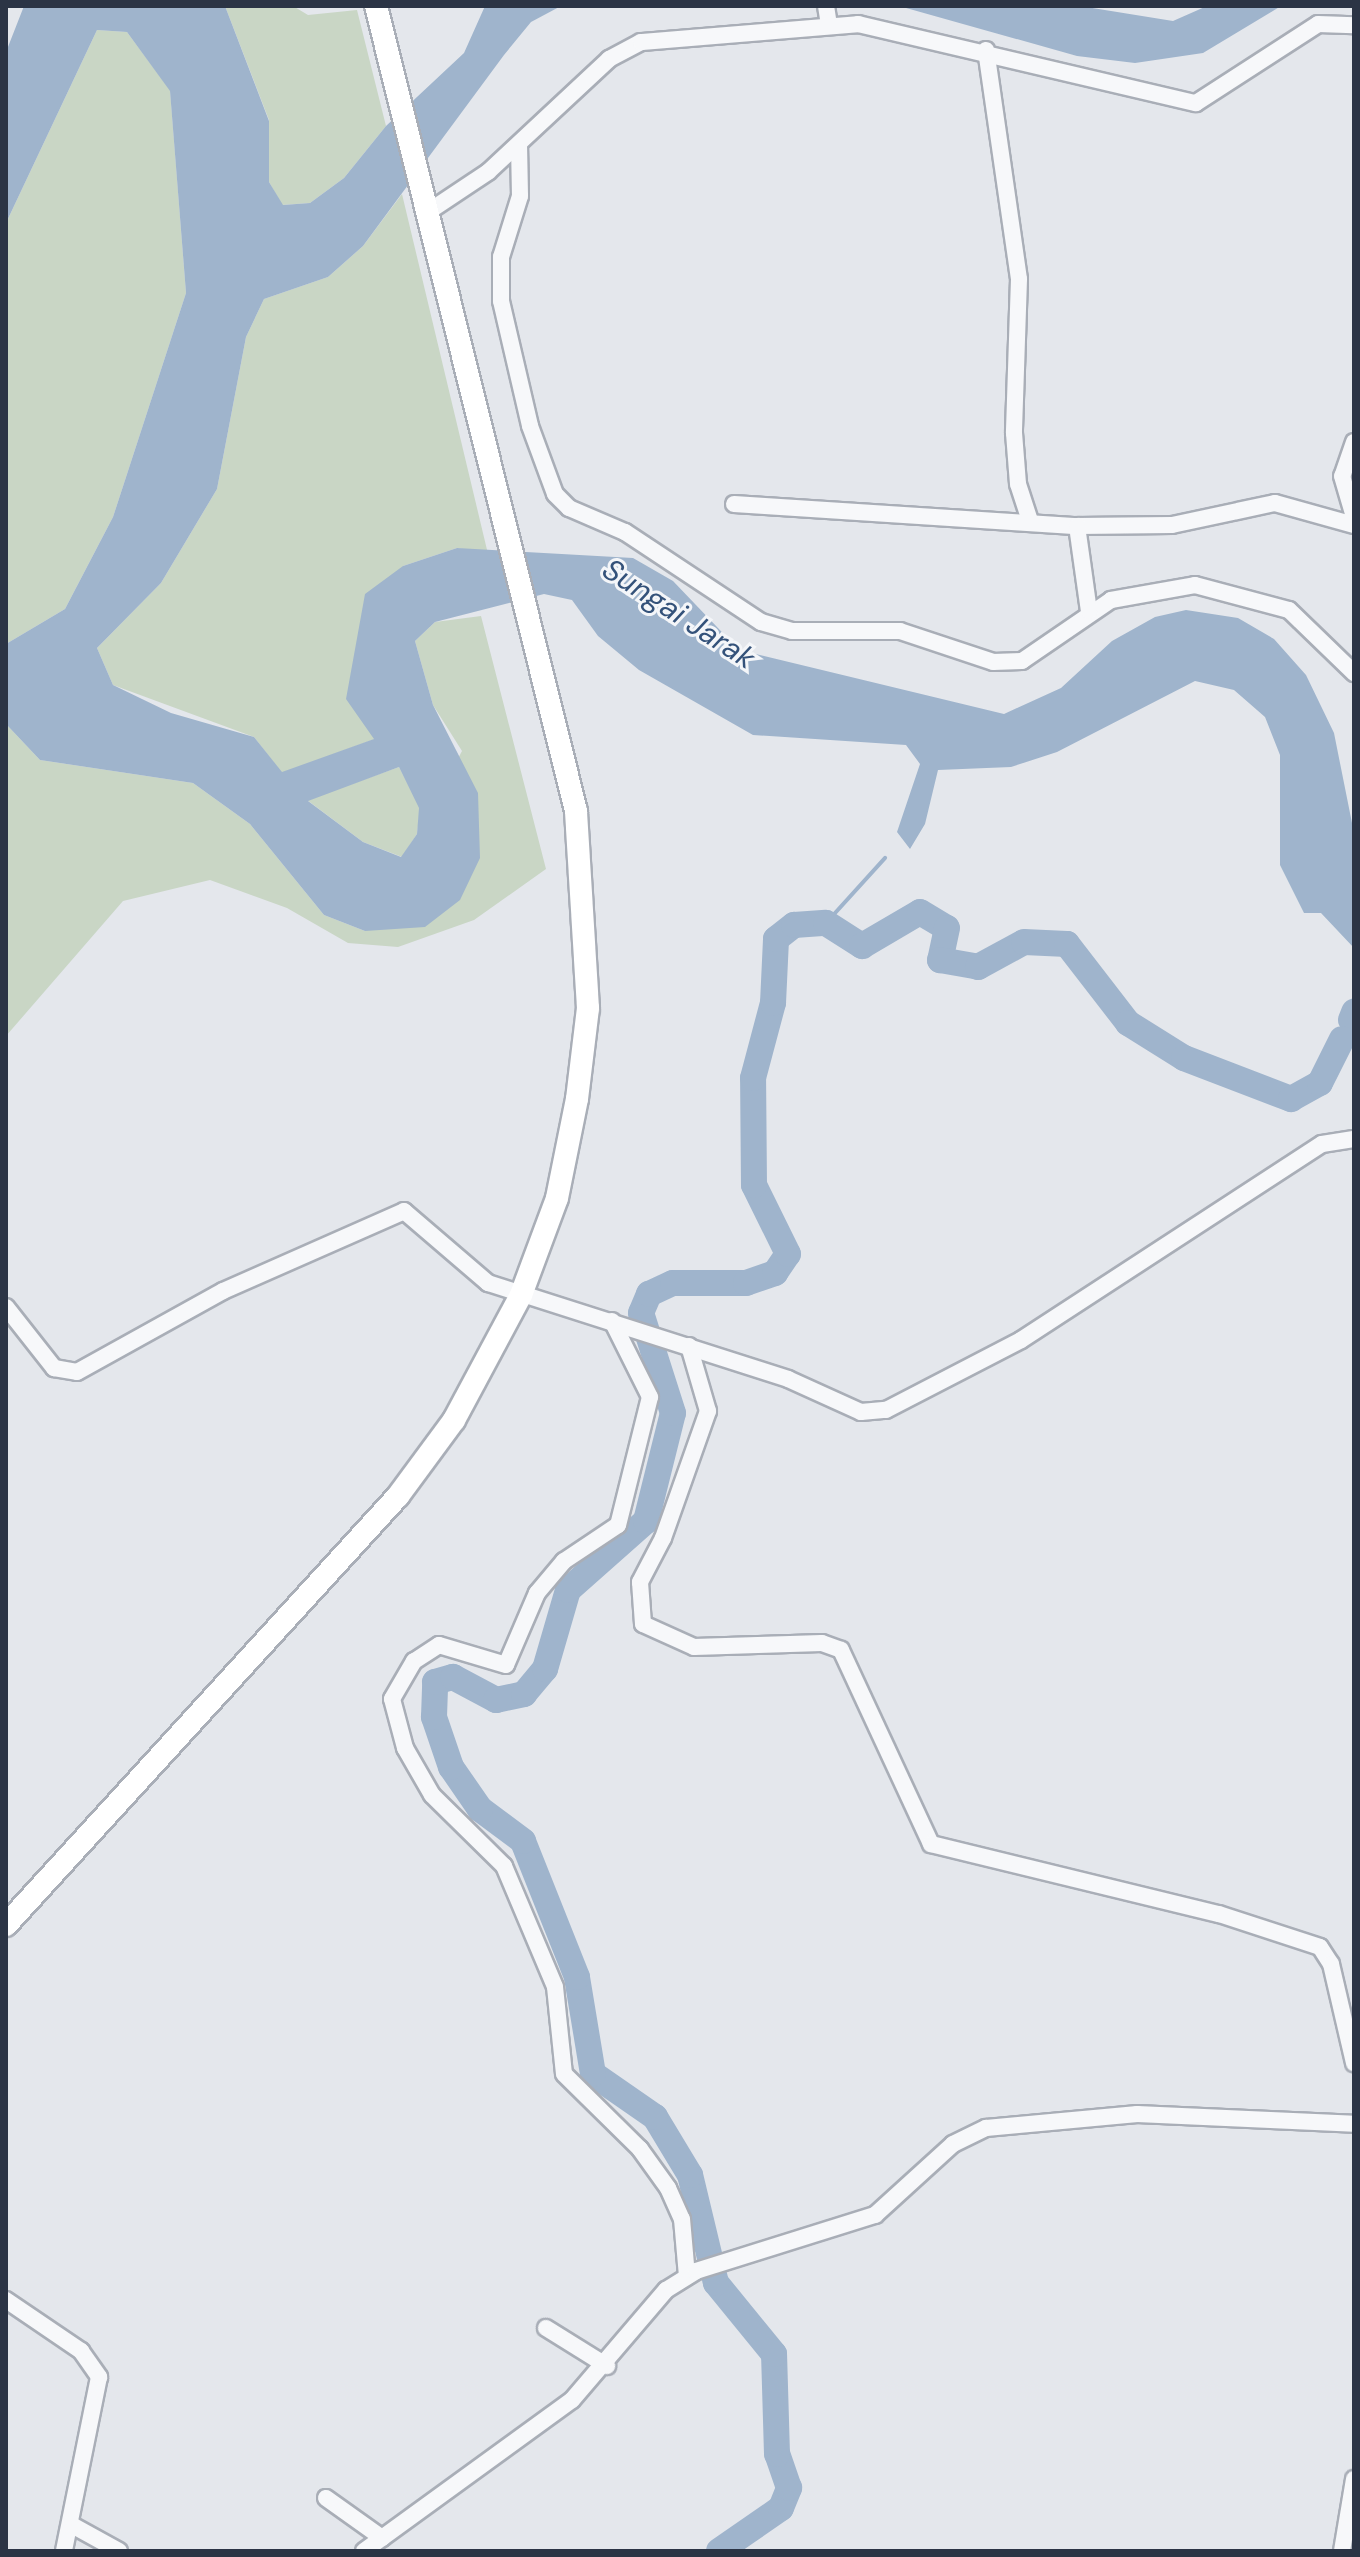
<!DOCTYPE html>
<html>
<head>
<meta charset="utf-8">
<style>
	body { margin:0 }
	#map { position:relative; width:1360px; height:2557px; overflow:hidden; background:#e4e7ec; font-family:"DM Sans",sans-serif }
	div>[style] { position:absolute }
	.green>* { inset:0; background:#c9d6c5 }
	.water>* { inset:0; background:#9fb4cc }
	.stream>* { height:4px; margin:-2px; padding:0 2px; transform-origin:2px; border-radius:2px; background:#9fb4cc }
	.river>* { height:26px; margin:-13px; padding:0 13px; transform-origin:13px; border-radius:13px; background:#9fb4cc }
	.roads { filter:drop-shadow(2px 0 #a9aeb7) drop-shadow(-2px 0 #a9aeb7) drop-shadow(0 2px #a9aeb7) drop-shadow(0 -2px #a9aeb7) }
	.street>* { height:16px; margin:-8px; padding:0 8px; transform-origin:8px; border-radius:8px; background:#f7f8fa }
	.secondary>* { height:22px; margin:-11px; padding:0 11px; transform-origin:11px; border-radius:11px; background:#fff }
	span { translate:-50% -50%; white-space:nowrap; text-align:center; line-height:1.15; -webkit-text-stroke:6px #f4f6f9; paint-order:stroke }
	.water-label { font-size:30px; color:#34527a; font-style:italic }
	.frame { position:absolute; inset:0; border:8px solid #2b3445; pointer-events:none }
</style>
</head>
<body>
<div id="map">
	<div class="green">
		<div style="clip-path:polygon(225px 6px,293px 6px,308px 15px,357px 10px,386px 126px,344px 178px,310px 203px,282px 205px,269px 182px,269px 120px)"></div>
		<div style="clip-path:polygon(97px 30px,127px 32px,170px 90px,186px 293px,113px 517px,65px 609px,6px 644px,6px 223px)"></div>
		<div style="clip-path:polygon(402px 194px,488px 554px,457px 548px,403px 566px,375px 739px,282px 773px,254px 737px,113px 685px,97px 648px,161px 583px,217px 489px,246px 337px,264px 299px,328px 277px,363px 246px)"></div>
		<div style="clip-path:polygon(481px 616px,546px 869px,474px 920px,398px 947px,348px 943px,287px 908px,210px 880px,123px 901px,6px 1036px,6px 724px,40px 760px,193px 783px,250px 824px,324px 915px,365px 931px,462px 751px,433px 705px,415px 641px,435px 622px)"></div>
		<div style="clip-path:polygon(399px 767px,420px 808px,417px 834px,402px 857px,363px 842px,307px 800px)"></div>
	</div>
	<div class="water">
		<div style="clip-path:polygon(evenodd,24px 6px,225px 6px,269px 121px,269px 182px,283px 205px,310px 203px,344px 178px,386px 126px,464px 53px,485px 6px,561px 6px,531px 22px,504px 55px,363px 246px,328px 277px,264px 299px,246px 337px,217px 489px,161px 583px,97px 648px,113px 685px,171px 713px,254px 737px,282px 772px,374px 739px,346px 699px,365px 594px,403px 566px,457px 548px,633px 558px,673px 581px,739px 650px,1004px 714px,1061px 688px,1112px 641px,1155px 617px,1186px 610px,1238px 618px,1274px 639px,1306px 675px,1334px 733px,1354px 833px,1354px 948px,1321px 913px,1304px 913px,1280px 865px,1280px 755px,1265px 717px,1234px 690px,1195px 681px,1057px 752px,1011px 767px,938px 770px,925px 824px,910px 849px,897px 832px,920px 764px,906px 745px,753px 735px,639px 670px,598px 636px,572px 600px,544px 594px,435px 622px,415px 641px,433px 705px,478px 793px,480px 858px,460px 900px,425px 927px,365px 931px,324px 915px,250px 824px,193px 783px,40px 760px,6px 724px,6px 644px,65px 609px,113px 517px,186px 293px,170px 91px,127px 32px,97px 30px,6px 223px,6px 52px,24px 6px,399px 767px,419px 808px,417px 834px,401px 857px,363px 842px,308px 801px,399px 767px)"></div>
		<div style="clip-path:polygon(899px 6px,1080px 6px,1173px 21px,1207px 6px,1281px 6px,1203px 53px,1135px 63px,1077px 56px)"></div>
	</div>
	<div class="stream">
		<div style="left:826px;top:923px;width:88px;rotate:-47.8deg"></div>
	</div>
	<div class="river">
		<div style="left:1351px;top:1020px;width:9px;rotate:-69deg"></div>
		<div style="left:719px;top:2551px;width:75px;rotate:-34.7deg"></div>
		<div style="left:781px;top:2508px;width:22px;rotate:-68deg"></div>
		<div style="left:789px;top:2488px;width:36px;rotate:-109deg"></div>
		<div style="left:777px;top:2454px;width:100px;rotate:-91.7deg"></div>
		<div style="left:774px;top:2354px;width:92px;rotate:-129.2deg"></div>
		<div style="left:716px;top:2283px;width:111px;rotate:-103.5deg"></div>
		<div style="left:690px;top:2175px;width:68px;rotate:-121.1deg"></div>
		<div style="left:655px;top:2117px;width:75px;rotate:-145.3deg"></div>
		<div style="left:593px;top:2074px;width:98px;rotate:-99.4deg"></div>
		<div style="left:577px;top:1977px;width:146px;rotate:-111.7deg"></div>
		<div style="left:523px;top:1841px;width:54px;rotate:-143.3deg"></div>
		<div style="left:480px;top:1809px;width:51px;rotate:-124.6deg"></div>
		<div style="left:451px;top:1767px;width:53px;rotate:-108.8deg"></div>
		<div style="left:434px;top:1717px;width:35px;rotate:-88deg"></div>
		<div style="left:435px;top:1682px;width:19px;rotate:-16deg"></div>
		<div style="left:453px;top:1677px;width:49px;rotate:28.1deg"></div>
		<div style="left:496px;top:1700px;width:29px;rotate:-12deg"></div>
		<div style="left:524px;top:1694px;width:33px;rotate:-50deg"></div>
		<div style="left:545px;top:1669px;width:82px;rotate:-73.8deg"></div>
		<div style="left:568px;top:1590px;width:104px;rotate:-41.5deg"></div>
		<div style="left:646px;top:1521px;width:111px;rotate:-76deg"></div>
		<div style="left:673px;top:1413px;width:105px;rotate:-107.7deg"></div>
		<div style="left:641px;top:1313px;width:21px;rotate:-67deg"></div>
		<div style="left:649px;top:1294px;width:26px;rotate:-25deg"></div>
		<div style="left:673px;top:1283px;width:73px"></div>
		<div style="left:746px;top:1283px;width:31px;rotate:-19deg"></div>
		<div style="left:775px;top:1273px;width:23px;rotate:-56deg"></div>
		<div style="left:788px;top:1254px;width:77px;rotate:-116.2deg"></div>
		<div style="left:754px;top:1185px;width:107px;rotate:-90.5deg"></div>
		<div style="left:753px;top:1078px;width:78px;rotate:-75.1deg"></div>
		<div style="left:773px;top:1003px;width:64px;rotate:-87.3deg"></div>
		<div style="left:776px;top:939px;width:23px;rotate:-38deg"></div>
		<div style="left:794px;top:925px;width:32px;rotate:-4deg"></div>
		<div style="left:826px;top:923px;width:43px;rotate:32.6deg"></div>
		<div style="left:862px;top:946px;width:67px;rotate:-30.4deg"></div>
		<div style="left:920px;top:912px;width:31px;rotate:31deg"></div>
		<div style="left:947px;top:928px;width:33px;rotate:102deg"></div>
		<div style="left:940px;top:960px;width:39px;rotate:10deg"></div>
		<div style="left:978px;top:967px;width:52px;rotate:-28.5deg"></div>
		<div style="left:1024px;top:942px;width:43px;rotate:2.7deg"></div>
		<div style="left:1067px;top:944px;width:100px;rotate:52.3deg"></div>
		<div style="left:1128px;top:1023px;width:66px;rotate:32deg"></div>
		<div style="left:1184px;top:1058px;width:115px;rotate:21deg"></div>
		<div style="left:1291px;top:1099px;width:33px;rotate:-29deg"></div>
		<div style="left:1320px;top:1083px;width:49px;rotate:-63.4deg"></div>
	</div>
	<div class="roads">
		<div class="street">
			<div style="left:826px;top:6px;width:20px;rotate:81deg"></div>
			<div style="left:986px;top:50px;width:231px;rotate:81.8deg"></div>
			<div style="left:1019px;top:279px;width:154px;rotate:91.9deg"></div>
			<div style="left:1014px;top:433px;width:51px;rotate:85.5deg"></div>
			<div style="left:1018px;top:484px;width:40px;rotate:72deg"></div>
			<div style="left:519px;top:144px;width:52px;rotate:88.9deg"></div>
			<div style="left:520px;top:196px;width:64px;rotate:107.3deg"></div>
			<div style="left:501px;top:257px;width:44px;rotate:90deg"></div>
			<div style="left:501px;top:301px;width:128px;rotate:76.9deg"></div>
			<div style="left:530px;top:426px;width:72px;rotate:69.8deg"></div>
			<div style="left:555px;top:494px;width:20px;rotate:45deg"></div>
			<div style="left:569px;top:508px;width:61px;rotate:23.2deg"></div>
			<div style="left:625px;top:532px;width:163px;rotate:33.5deg"></div>
			<div style="left:761px;top:622px;width:32px;rotate:16deg"></div>
			<div style="left:792px;top:631px;width:108px"></div>
			<div style="left:900px;top:631px;width:98px;rotate:18.4deg"></div>
			<div style="left:993px;top:662px;width:29px;rotate:-2deg"></div>
			<div style="left:1022px;top:661px;width:108px;rotate:-34.4deg"></div>
			<div style="left:1111px;top:600px;width:85px;rotate:-10.1deg"></div>
			<div style="left:1195px;top:585px;width:97px;rotate:14.9deg"></div>
			<div style="left:1289px;top:610px;width:91px;rotate:44.1deg"></div>
			<div style="left:428px;top:212px;width:72px;rotate:-33.7deg"></div>
			<div style="left:488px;top:172px;width:166px;rotate:-43deg"></div>
			<div style="left:609px;top:59px;width:36px;rotate:-28deg"></div>
			<div style="left:641px;top:42px;width:218px;rotate:-4.7deg"></div>
			<div style="left:858px;top:24px;width:347px;rotate:13.2deg"></div>
			<div style="left:1196px;top:103px;width:145px;rotate:-32.9deg"></div>
			<div style="left:1318px;top:24px;width:36px;rotate:2deg"></div>
			<div style="left:1354px;top:442px;width:36px;rotate:109deg"></div>
			<div style="left:1342px;top:476px;width:43px;rotate:73.7deg"></div>
			<div style="left:734px;top:504px;width:344px;rotate:3.7deg"></div>
			<div style="left:1077px;top:526px;width:95px;rotate:-0.6deg"></div>
			<div style="left:1172px;top:525px;width:105px;rotate:-12.1deg"></div>
			<div style="left:1275px;top:503px;width:82px;rotate:15.6deg"></div>
			<div style="left:1077px;top:526px;width:86px;rotate:82deg"></div>
			<div style="left:6px;top:1307px;width:78px;rotate:51.8deg"></div>
			<div style="left:54px;top:1368px;width:23px;rotate:10deg"></div>
			<div style="left:77px;top:1372px;width:167px;rotate:-29deg"></div>
			<div style="left:223px;top:1291px;width:198px;rotate:-23.8deg"></div>
			<div style="left:404px;top:1211px;width:111px;rotate:40.6deg"></div>
			<div style="left:488px;top:1283px;width:315px;rotate:17.7deg"></div>
			<div style="left:788px;top:1379px;width:80px;rotate:24.3deg"></div>
			<div style="left:861px;top:1412px;width:25px;rotate:-5deg"></div>
			<div style="left:886px;top:1410px;width:152px;rotate:-27.4deg"></div>
			<div style="left:1021px;top:1340px;width:359px;rotate:-33.1deg"></div>
			<div style="left:1322px;top:1144px;width:32px;rotate:-9deg"></div>
			<div style="left:612px;top:1321px;width:85px;rotate:63.4deg"></div>
			<div style="left:650px;top:1397px;width:132px;rotate:104deg"></div>
			<div style="left:618px;top:1525px;width:65px;rotate:146.3deg"></div>
			<div style="left:564px;top:1561px;width:42px;rotate:130.2deg"></div>
			<div style="left:537px;top:1593px;width:78px;rotate:113.3deg"></div>
			<div style="left:506px;top:1665px;width:70px;rotate:-163.4deg"></div>
			<div style="left:439px;top:1645px;width:30px;rotate:147deg"></div>
			<div style="left:414px;top:1661px;width:44px;rotate:120.1deg"></div>
			<div style="left:392px;top:1699px;width:51px;rotate:75.1deg"></div>
			<div style="left:405px;top:1748px;width:54px;rotate:60.1deg"></div>
			<div style="left:432px;top:1795px;width:101px;rotate:44.6deg"></div>
			<div style="left:504px;top:1866px;width:131px;rotate:67.1deg"></div>
			<div style="left:555px;top:1987px;width:87px;rotate:84.1deg"></div>
			<div style="left:564px;top:2074px;width:107px;rotate:44.6deg"></div>
			<div style="left:640px;top:2149px;width:48px;rotate:54.3deg"></div>
			<div style="left:668px;top:2188px;width:34px;rotate:66deg"></div>
			<div style="left:682px;top:2219px;width:57px;rotate:85deg"></div>
			<div style="left:689px;top:1346px;width:68px;rotate:73.7deg"></div>
			<div style="left:708px;top:1411px;width:135px;rotate:109.5deg"></div>
			<div style="left:663px;top:1538px;width:50px;rotate:117.6deg"></div>
			<div style="left:640px;top:1582px;width:42px;rotate:85.9deg"></div>
			<div style="left:643px;top:1624px;width:56px;rotate:24.3deg"></div>
			<div style="left:694px;top:1647px;width:128px;rotate:-1.8deg"></div>
			<div style="left:822px;top:1643px;width:20px;rotate:20deg"></div>
			<div style="left:841px;top:1650px;width:214px;rotate:65.1deg"></div>
			<div style="left:931px;top:1844px;width:296px;rotate:13.7deg"></div>
			<div style="left:1219px;top:1914px;width:106px;rotate:18.1deg"></div>
			<div style="left:1320px;top:1947px;width:20px;rotate:57deg"></div>
			<div style="left:1331px;top:1964px;width:102px;rotate:76.9deg"></div>
			<div style="left:6px;top:2300px;width:91px;rotate:34.2deg"></div>
			<div style="left:81px;top:2351px;width:32px;rotate:55deg"></div>
			<div style="left:99px;top:2377px;width:177px;rotate:101.4deg"></div>
			<div style="left:546px;top:2328px;width:72px;rotate:31.9deg"></div>
			<div style="left:326px;top:2498px;width:69px;rotate:35.5deg"></div>
			<div style="left:70px;top:2524px;width:56px;rotate:28.9deg"></div>
			<div style="left:364px;top:2551px;width:257px;rotate:-36deg"></div>
			<div style="left:572px;top:2400px;width:145px;rotate:-49.5deg"></div>
			<div style="left:666px;top:2290px;width:36px;rotate:-32deg"></div>
			<div style="left:696px;top:2271px;width:188px;rotate:-17.4deg"></div>
			<div style="left:875px;top:2215px;width:105px;rotate:-42.3deg"></div>
			<div style="left:953px;top:2144px;width:37px;rotate:-26deg"></div>
			<div style="left:986px;top:2128px;width:152px;rotate:-5.3deg"></div>
			<div style="left:1137px;top:2114px;width:217px;rotate:2.6deg"></div>
			<div style="left:1342px;top:2551px;width:73px;rotate:-80.5deg"></div>
		</div>
		<div class="secondary">
			<div style="left:6px;top:1925px;width:581px;rotate:-47.58deg"></div>
			<div style="left:398px;top:1496px;width:94px;rotate:-53.6deg"></div>
			<div style="left:454px;top:1420px;width:142px;rotate:-61.8deg"></div>
			<div style="left:521px;top:1295px;width:103px;rotate:-69.6deg"></div>
			<div style="left:557px;top:1198px;width:101px;rotate:-78.6deg"></div>
			<div style="left:577px;top:1099px;width:92px;rotate:-83.1deg"></div>
			<div style="left:588px;top:1008px;width:197px;rotate:-93.5deg"></div>
			<div style="left:576px;top:811px;width:829px;rotate:-103.95deg"></div>
		</div>
	</div>
	<div class="water-label">
		<span style="left:679px;top:614px;rotate:33deg">Sungai Jarak</span>
	</div>
	<div class="frame"></div>
</div>
</body>
</html>
